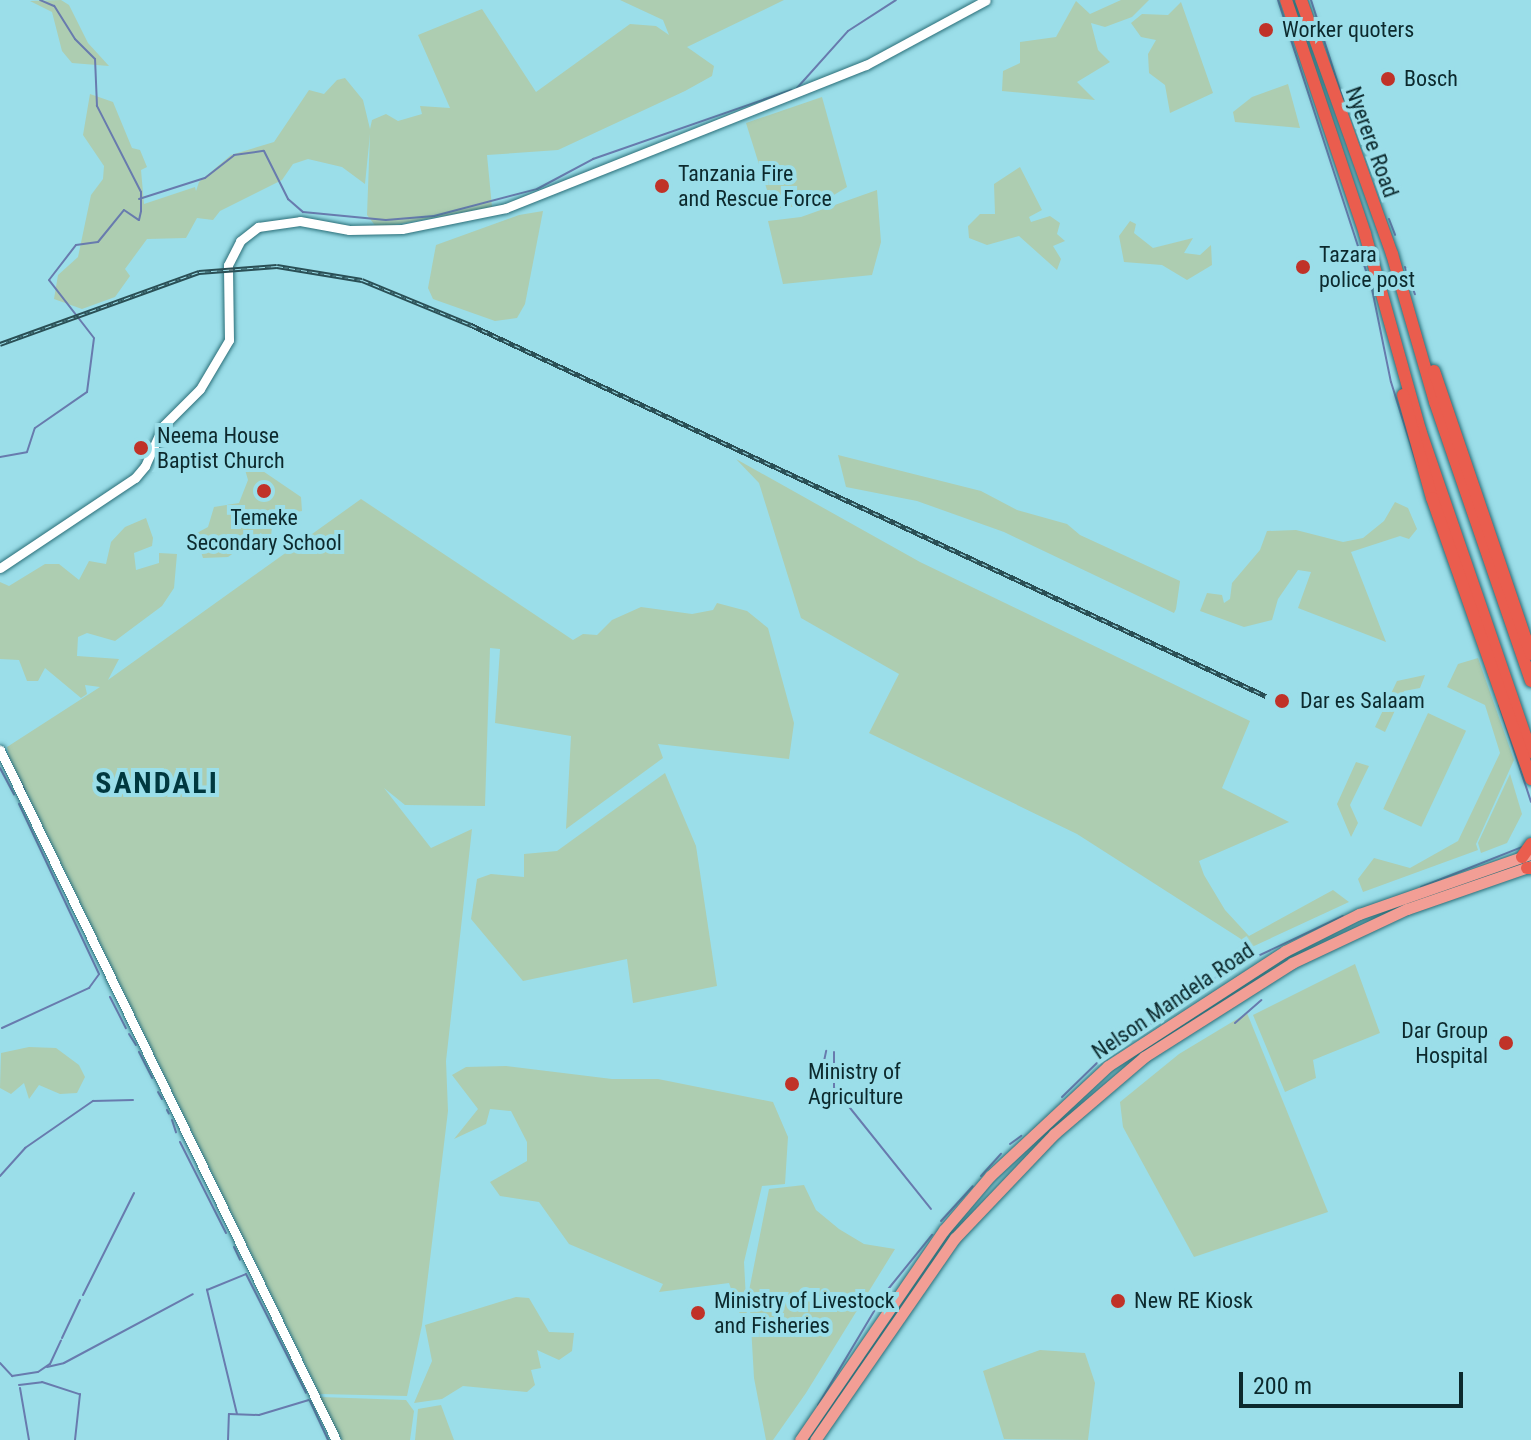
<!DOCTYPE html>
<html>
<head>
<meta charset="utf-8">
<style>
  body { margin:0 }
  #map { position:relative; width:1531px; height:1440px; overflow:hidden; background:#9bdee9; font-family:"Roboto Condensed",sans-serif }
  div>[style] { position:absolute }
  .green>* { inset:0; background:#adcdb1; transform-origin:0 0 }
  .stream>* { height:2px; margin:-1px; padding:0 1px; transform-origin:1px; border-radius:1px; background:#687bae }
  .roads { filter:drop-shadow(0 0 2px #2a6e78) drop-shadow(0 0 2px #2a6e78) }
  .minor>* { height:9px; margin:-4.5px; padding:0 4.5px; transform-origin:4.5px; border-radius:4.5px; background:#fff }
  .major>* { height:11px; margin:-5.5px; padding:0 5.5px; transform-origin:5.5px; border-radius:5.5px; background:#f29e95 }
  .highway>* { height:12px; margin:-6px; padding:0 6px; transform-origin:6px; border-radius:6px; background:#ea5d4e }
  .rail>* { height:5px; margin-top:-2.5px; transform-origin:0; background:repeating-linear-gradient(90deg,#9bdee9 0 6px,#2a4f55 0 12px); box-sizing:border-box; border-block:2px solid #2a4f55 }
  .dots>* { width:22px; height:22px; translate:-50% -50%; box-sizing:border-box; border:4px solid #9bdee9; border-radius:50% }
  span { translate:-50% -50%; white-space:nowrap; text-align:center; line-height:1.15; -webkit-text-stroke:8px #9bdee9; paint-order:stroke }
  .poi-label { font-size:22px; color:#0c292d }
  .left { translate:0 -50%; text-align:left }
  .right { translate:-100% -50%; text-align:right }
  .street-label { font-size:22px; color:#0c292d }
  .district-label { font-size:30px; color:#00383f; font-weight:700; letter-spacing:2px }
  .scale { position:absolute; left:1239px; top:1372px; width:224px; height:36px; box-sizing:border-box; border:4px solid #0c292d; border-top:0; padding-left:10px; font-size:24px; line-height:28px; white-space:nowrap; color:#0c292d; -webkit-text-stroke:6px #9bdee9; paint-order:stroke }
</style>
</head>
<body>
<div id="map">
  <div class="green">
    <i style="clip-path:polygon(61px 0,69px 5px,88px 43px,109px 66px,72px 63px,62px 51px,52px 12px,30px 1px)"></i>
    <i style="clip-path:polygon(620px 0,784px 0,687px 47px,714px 66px,712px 76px,685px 91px,558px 150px,487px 155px,492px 207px,377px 228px,367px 215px,370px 134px,365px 184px,342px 167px,308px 159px,293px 164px,282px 180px,220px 211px,213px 220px,197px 218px,186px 238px,147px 239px,125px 269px,130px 276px,115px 297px,82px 309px,54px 299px,58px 275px,78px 257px,91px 195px,103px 179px,104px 166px,83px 135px,90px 94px,113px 102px,132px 148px,140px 150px,147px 167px,141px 170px,144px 204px,195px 187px,196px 191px,199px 182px,231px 155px,274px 142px,309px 90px,324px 94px,337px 80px,345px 78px,363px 100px,370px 129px,372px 120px,386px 114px,398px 121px,422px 114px,420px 106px,450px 108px,418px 35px,482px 9px,536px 92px,630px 24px,656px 26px,669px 35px,663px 20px)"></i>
    <i style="clip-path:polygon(1121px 0,1149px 0,1132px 17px,1105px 27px,1091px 23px,1098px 50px,1110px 62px,1077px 82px,1095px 100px,1002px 91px,1003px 71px,1020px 63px,1020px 42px,1056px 37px,1076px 1px,1090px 14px)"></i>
    <i style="clip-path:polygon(1181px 2px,1213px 93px,1170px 113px,1165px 85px,1149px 73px,1148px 54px,1156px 40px,1141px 37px,1131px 23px,1142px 14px,1168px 15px)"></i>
    <i style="clip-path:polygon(1288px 84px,1300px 128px,1235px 122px,1233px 112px,1252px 97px)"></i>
    <i style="clip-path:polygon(822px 97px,847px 187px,819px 204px,773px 209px,746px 123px)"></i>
    <i style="clip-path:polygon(1020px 167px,1042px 210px,1029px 217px,1031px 222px,1050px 216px,1060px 223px,1057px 234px,1065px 241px,1053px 246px,1061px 259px,1057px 270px,1019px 236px,987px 245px,969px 238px,968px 226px,980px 214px,995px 214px,994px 184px)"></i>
    <i style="clip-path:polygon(877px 190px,881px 242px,872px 275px,783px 284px,768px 221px,801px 217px)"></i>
    <i style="clip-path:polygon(543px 211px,525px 304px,517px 318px,495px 321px,433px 299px,428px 288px,436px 245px,519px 215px)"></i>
    <i style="clip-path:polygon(1130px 221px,1136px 224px,1134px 233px,1153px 248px,1193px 238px,1184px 253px,1200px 255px,1211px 245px,1212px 265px,1187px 280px,1162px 265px,1124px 262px,1119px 236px)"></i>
    <i style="clip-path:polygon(838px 455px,981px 491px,1017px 510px,1067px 524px,1080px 535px,1180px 581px,1176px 609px,1174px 613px,1004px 532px,917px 501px,846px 487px)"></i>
    <i style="clip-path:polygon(736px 459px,920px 562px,1250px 721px,1222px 788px,1289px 822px,1199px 861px,1204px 875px,1225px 910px,1249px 936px,1333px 890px,1349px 902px,1241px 952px,1241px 939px,1077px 834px,869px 733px,899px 674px,801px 618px,759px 483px)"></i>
    <i style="clip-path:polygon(254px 465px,301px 497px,302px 511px,273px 516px,270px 547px,261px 533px,228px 557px,203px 558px,195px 534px,208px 527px,214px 507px,239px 503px,248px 480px,244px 466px)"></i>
    <i style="clip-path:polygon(361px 499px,573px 640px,583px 634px,597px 635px,612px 620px,641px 607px,692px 614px,713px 610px,717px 603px,747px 611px,768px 628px,794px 723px,789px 759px,658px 744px,663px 758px,566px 829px,571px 736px,495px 723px,500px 649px,490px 648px,485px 806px,405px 805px,384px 788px,431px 848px,472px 829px,446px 1061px,448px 1111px,422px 1325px,407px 1396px,320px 1394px,9px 756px,7px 747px,100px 687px,85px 685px,87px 694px,81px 698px,45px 668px,38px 681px,27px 681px,19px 660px,0 659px,0 582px,9px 586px,45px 564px,59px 564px,79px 580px,89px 561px,106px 564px,111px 542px,125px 527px,146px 518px,153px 538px,152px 546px,134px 553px,136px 570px,159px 563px,159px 553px,177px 554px,174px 588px,162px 606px,115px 641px,87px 633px,78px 637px,77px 656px,119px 659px,108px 680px)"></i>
    <i style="clip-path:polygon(1395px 502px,1408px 508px,1417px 529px,1409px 539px,1400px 536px,1351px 552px,1386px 642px,1298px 608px,1311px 572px,1298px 570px,1278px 599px,1272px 620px,1244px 627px,1200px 611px,1207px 593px,1222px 595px,1224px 603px,1230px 599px,1232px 583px,1260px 550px,1267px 531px,1296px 530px,1343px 542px,1363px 538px,1384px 521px)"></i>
    <i style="clip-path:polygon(1478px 658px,1514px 760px,1476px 844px,1478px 850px,1363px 892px,1358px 879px,1374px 858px,1410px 868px,1458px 841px,1500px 753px,1485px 705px,1447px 687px,1458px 664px)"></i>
    <i style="clip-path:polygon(1425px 675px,1420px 688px,1404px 691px,1385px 732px,1375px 727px,1397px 681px)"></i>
    <i style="left:1428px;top:713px;width:42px;height:106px;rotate:25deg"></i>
    <i style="clip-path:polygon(1356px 762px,1369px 766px,1350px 805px,1358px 823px,1351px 837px,1337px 804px)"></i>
    <i style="clip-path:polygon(665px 773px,696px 846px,717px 986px,633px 1003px,627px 959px,523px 981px,471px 919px,477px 879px,491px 874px,524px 877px,524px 854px,557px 851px)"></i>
    <i style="clip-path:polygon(1510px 774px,1522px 814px,1507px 843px,1481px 853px,1478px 843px)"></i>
    <i style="clip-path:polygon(1355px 964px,1380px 1033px,1313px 1060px,1316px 1078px,1285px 1092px,1253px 1015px)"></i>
    <i style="clip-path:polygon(1247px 1013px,1328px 1212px,1194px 1257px,1123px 1127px,1120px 1102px,1179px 1054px)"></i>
    <i style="clip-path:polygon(29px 1047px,56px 1048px,79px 1065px,85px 1077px,77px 1093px,60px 1094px,39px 1085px,29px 1099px,24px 1083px,11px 1094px,0 1088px,1px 1053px)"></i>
    <i style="clip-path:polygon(506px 1066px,612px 1079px,658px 1079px,773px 1102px,788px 1137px,785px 1184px,762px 1186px,744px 1262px,748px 1337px,729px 1283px,659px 1292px,663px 1284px,569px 1244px,539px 1202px,500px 1196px,490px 1182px,527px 1161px,527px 1142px,511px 1111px,490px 1109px,486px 1124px,454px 1139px,478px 1109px,452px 1075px,466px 1067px)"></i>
    <i style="clip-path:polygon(804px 1185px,816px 1210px,839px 1229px,864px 1244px,895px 1249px,806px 1393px,773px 1440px,766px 1440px,754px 1378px,749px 1291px,769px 1189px)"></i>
    <i style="clip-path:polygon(516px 1297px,529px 1298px,549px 1332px,574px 1333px,572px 1351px,559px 1360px,537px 1350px,541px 1368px,531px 1370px,535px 1385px,527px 1392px,463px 1386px,442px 1399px,414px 1403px,432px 1361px,425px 1325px)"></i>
    <i style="clip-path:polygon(1040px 1350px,1085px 1353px,1095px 1383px,1088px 1440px,1004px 1439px,983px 1371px)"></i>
    <i style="clip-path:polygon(320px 1397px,406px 1400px,414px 1411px,410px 1440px,342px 1440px)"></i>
    <i style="clip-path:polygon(441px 1405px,454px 1440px,415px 1440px,418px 1409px)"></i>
  </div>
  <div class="stream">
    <i style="left:1278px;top:0;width:304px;rotate:72deg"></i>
    <i style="left:1372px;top:289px;width:95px;rotate:78.5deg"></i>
    <i style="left:1391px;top:382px;width:90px;rotate:72.6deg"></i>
    <i style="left:1311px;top:0;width:104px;rotate:72.1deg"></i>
    <i style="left:797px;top:88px;width:76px;rotate:-48.2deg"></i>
    <i style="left:848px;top:31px;width:57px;rotate:-32.9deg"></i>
    <i style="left:139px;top:199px;width:69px;rotate:-17.7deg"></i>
    <i style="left:205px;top:178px;width:37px;rotate:-38deg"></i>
    <i style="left:234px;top:155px;width:30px;rotate:-8deg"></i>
    <i style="left:264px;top:151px;width:54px;rotate:63.4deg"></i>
    <i style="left:288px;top:199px;width:20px;rotate:41deg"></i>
    <i style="left:303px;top:212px;width:83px;rotate:5.5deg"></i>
    <i style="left:386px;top:220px;width:48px;rotate:-4.8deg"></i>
    <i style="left:434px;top:216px;width:106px;rotate:-14.7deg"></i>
    <i style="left:537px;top:189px;width:64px;rotate:-28.2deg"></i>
    <i style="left:593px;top:159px;width:210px;rotate:-19.2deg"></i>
    <i style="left:1389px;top:219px;width:17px;rotate:69deg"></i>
    <i style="left:1405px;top:267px;width:29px;rotate:70deg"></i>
    <i style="left:0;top:457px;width:27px;rotate:-10deg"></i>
    <i style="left:27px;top:452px;width:25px;rotate:-72deg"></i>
    <i style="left:35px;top:428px;width:63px;rotate:-34.7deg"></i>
    <i style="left:87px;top:392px;width:54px;rotate:-82.6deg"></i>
    <i style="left:94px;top:338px;width:73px;rotate:-127.8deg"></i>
    <i style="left:49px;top:280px;width:44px;rotate:-52.4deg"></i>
    <i style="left:76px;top:245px;width:22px;rotate:-8deg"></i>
    <i style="left:98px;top:242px;width:41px;rotate:-50.9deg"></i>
    <i style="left:124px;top:210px;width:18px;rotate:34deg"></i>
    <i style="left:139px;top:220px;width:9px;rotate:-77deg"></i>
    <i style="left:141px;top:211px;width:19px;rotate:-90deg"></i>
    <i style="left:141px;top:192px;width:97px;rotate:-117.1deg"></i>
    <i style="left:97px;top:106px;width:47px;rotate:-92.4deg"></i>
    <i style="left:95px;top:59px;width:28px;rotate:-135deg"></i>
    <i style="left:75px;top:39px;width:39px;rotate:-122deg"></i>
    <i style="left:54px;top:6px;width:15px;rotate:-157deg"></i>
    <i style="left:1499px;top:705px;width:102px;rotate:71.7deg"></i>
    <i style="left:0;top:768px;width:30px;rotate:62deg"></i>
    <i style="left:20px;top:781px;width:11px;rotate:63deg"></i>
    <i style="left:1421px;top:887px;width:109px;rotate:-21.6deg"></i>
    <i style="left:1228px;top:970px;width:127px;rotate:-25.2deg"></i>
    <i style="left:110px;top:997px;width:35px;rotate:63deg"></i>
    <i style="left:1235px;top:1023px;width:35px;rotate:-41deg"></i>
    <i style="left:2px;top:1028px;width:96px;rotate:-24.7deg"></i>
    <i style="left:89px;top:988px;width:17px;rotate:-54deg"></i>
    <i style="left:99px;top:974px;width:188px;rotate:-115.2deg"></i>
    <i style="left:129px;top:1034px;width:13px;rotate:58deg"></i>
    <i style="left:139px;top:1052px;width:29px;rotate:63deg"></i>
    <i style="left:834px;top:1052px;width:36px;rotate:90deg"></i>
    <i style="left:834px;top:1088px;width:155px;rotate:51.3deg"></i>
    <i style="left:1107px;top:1056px;width:138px;rotate:-35.9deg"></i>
    <i style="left:820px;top:1080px;width:30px;rotate:-78deg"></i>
    <i style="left:158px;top:1092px;width:8px;rotate:60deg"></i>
    <i style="left:1062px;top:1097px;width:49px;rotate:-44.2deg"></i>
    <i style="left:167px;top:1110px;width:4px;rotate:63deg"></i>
    <i style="left:172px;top:1120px;width:13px;rotate:72deg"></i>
    <i style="left:180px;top:1142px;width:102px;rotate:63.2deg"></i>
    <i style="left:1010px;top:1144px;width:14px;rotate:-36deg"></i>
    <i style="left:0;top:1176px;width:38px;rotate:-48deg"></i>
    <i style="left:25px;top:1148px;width:83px;rotate:-34.7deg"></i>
    <i style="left:93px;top:1101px;width:40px;rotate:-1.4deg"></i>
    <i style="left:981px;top:1176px;width:30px;rotate:-48deg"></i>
    <i style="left:941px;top:1221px;width:47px;rotate:-47.6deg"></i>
    <i style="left:234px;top:1247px;width:14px;rotate:65deg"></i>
    <i style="left:83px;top:1295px;width:114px;rotate:-63.4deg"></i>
    <i style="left:62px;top:1338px;width:42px;rotate:-64.7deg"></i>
    <i style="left:0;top:1363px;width:18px;rotate:47deg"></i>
    <i style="left:12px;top:1376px;width:26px;rotate:-9deg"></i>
    <i style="left:38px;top:1372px;width:14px;rotate:-34deg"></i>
    <i style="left:50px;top:1364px;width:26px;rotate:-65deg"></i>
    <i style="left:47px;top:1367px;width:17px;rotate:-13deg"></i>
    <i style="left:64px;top:1363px;width:146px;rotate:-28.1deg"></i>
    <i style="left:19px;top:1385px;width:23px;rotate:-7deg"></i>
    <i style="left:42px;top:1382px;width:40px;rotate:18deg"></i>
    <i style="left:80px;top:1394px;width:46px;rotate:96.2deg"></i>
    <i style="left:20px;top:1388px;width:53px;rotate:80.2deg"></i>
    <i style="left:310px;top:1401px;width:43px;rotate:65.2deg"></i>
    <i style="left:818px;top:1405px;width:131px;rotate:-59.1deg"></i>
    <i style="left:885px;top:1293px;width:75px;rotate:-51deg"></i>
    <i style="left:237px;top:1414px;width:128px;rotate:-103.6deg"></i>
    <i style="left:207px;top:1290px;width:42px;rotate:-22.3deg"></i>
    <i style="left:246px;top:1274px;width:133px;rotate:63.2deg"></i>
    <i style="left:228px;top:1440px;width:26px;rotate:-88deg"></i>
    <i style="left:229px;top:1414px;width:30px;rotate:2deg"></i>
    <i style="left:259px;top:1415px;width:52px;rotate:-16.7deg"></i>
  </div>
  <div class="roads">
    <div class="minor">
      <i style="left:0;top:568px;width:162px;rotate:-33.7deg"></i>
      <i style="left:135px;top:478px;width:16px;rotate:-50deg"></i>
      <i style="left:145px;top:466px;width:44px;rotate:-65.8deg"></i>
      <i style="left:163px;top:426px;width:52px;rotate:-45deg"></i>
      <i style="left:200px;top:389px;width:57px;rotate:-59.4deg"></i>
      <i style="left:229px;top:340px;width:75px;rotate:-90.8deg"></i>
      <i style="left:228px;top:265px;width:27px;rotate:-63deg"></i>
      <i style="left:240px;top:241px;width:23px;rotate:-38deg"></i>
      <i style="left:258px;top:227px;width:42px;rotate:-8.1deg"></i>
      <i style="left:300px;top:221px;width:50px;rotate:10.4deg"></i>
      <i style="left:349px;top:230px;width:53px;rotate:-1.1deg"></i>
      <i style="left:402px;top:229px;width:106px;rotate:-11.4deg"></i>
      <i style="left:506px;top:208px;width:387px;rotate:-21.7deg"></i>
      <i style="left:866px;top:65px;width:136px;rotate:-28.4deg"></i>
      <i style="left:0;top:750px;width:767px;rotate:64.04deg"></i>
    </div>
    <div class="major">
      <i style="left:800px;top:1440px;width:255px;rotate:-55.6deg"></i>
      <i style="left:944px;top:1230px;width:71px;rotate:-49.6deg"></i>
      <i style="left:990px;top:1176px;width:161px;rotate:-43deg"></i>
      <i style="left:1108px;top:1066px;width:211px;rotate:-33deg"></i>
      <i style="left:1285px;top:951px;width:83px;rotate:-26.6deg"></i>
      <i style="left:1359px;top:914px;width:181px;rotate:-19.3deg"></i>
      <i style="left:815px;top:1440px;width:246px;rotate:-55.3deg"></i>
      <i style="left:955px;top:1238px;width:144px;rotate:-46.4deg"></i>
      <i style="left:1054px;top:1134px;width:118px;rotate:-40.5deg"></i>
      <i style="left:1144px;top:1057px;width:175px;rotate:-32.4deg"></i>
      <i style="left:1292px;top:963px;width:127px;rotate:-25.2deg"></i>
      <i style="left:1407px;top:909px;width:131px;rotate:-19.1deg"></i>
    </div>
    <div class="highway">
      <i style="left:1286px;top:0;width:247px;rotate:71.3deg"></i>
      <i style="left:1365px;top:234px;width:204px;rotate:74.3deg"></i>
      <i style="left:1420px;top:430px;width:341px;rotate:71deg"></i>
      <i style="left:1301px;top:0;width:270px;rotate:70.3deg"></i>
      <i style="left:1392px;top:254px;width:154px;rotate:73.8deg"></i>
      <i style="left:1435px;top:402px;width:295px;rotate:71deg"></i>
      <i style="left:1434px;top:371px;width:299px;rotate:71.1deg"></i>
      <i style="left:1403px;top:395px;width:107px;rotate:74.3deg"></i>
      <i style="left:1432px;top:498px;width:298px;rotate:70.6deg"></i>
      <i style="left:1522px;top:857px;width:16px;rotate:-55deg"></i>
      <i style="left:1527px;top:868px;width:4px"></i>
    </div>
  </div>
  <div class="rail">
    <i style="left:0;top:344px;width:212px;rotate:-19.9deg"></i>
    <i style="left:199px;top:272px;width:78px;rotate:-4.4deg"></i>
    <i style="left:277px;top:266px;width:86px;rotate:9.4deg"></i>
    <i style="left:362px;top:280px;width:118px;rotate:22.4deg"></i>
    <i style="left:471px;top:325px;width:877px;rotate:25.02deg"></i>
  </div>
  <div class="dots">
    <i style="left:1266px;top:30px;background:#c03228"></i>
    <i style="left:1388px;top:79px;background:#c03228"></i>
    <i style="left:662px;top:186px;background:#c03228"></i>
    <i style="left:1303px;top:267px;background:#c03228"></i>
    <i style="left:141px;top:448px;background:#c03228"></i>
    <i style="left:264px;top:491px;background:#c03228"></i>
    <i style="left:1282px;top:701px;background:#c03228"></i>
    <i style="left:1506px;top:1043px;background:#c03228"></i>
    <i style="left:792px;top:1084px;background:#c03228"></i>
    <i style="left:1118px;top:1301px;background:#c03228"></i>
    <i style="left:698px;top:1313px;background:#c03228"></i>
  </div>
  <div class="poi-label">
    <span class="left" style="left:1282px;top:30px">Worker quoters</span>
    <span class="left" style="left:1404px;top:79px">Bosch</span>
    <span class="left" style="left:678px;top:186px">Tanzania Fire<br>and Rescue Force</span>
    <span class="left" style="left:1319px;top:267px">Tazara<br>police post</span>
    <span class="left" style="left:157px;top:448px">Neema House<br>Baptist Church</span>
    <span style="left:264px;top:530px">Temeke<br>Secondary School</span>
    <span class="left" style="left:1300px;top:701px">Dar es Salaam</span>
    <span class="right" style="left:1488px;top:1043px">Dar Group<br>Hospital</span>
    <span class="left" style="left:808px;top:1084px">Ministry of<br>Agriculture</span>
    <span class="left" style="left:714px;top:1313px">Ministry of Livestock<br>and Fisheries</span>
    <span class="left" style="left:1134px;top:1301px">New RE Kiosk</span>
  </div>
  <div class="street-label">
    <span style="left:1372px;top:142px;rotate:70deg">Nyerere Road</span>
    <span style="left:1173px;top:1001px;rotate:-34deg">Nelson Mandela Road</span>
  </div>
  <div class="district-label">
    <span style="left:157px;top:783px">SANDALI</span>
  </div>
  <div class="scale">200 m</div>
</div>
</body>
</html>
